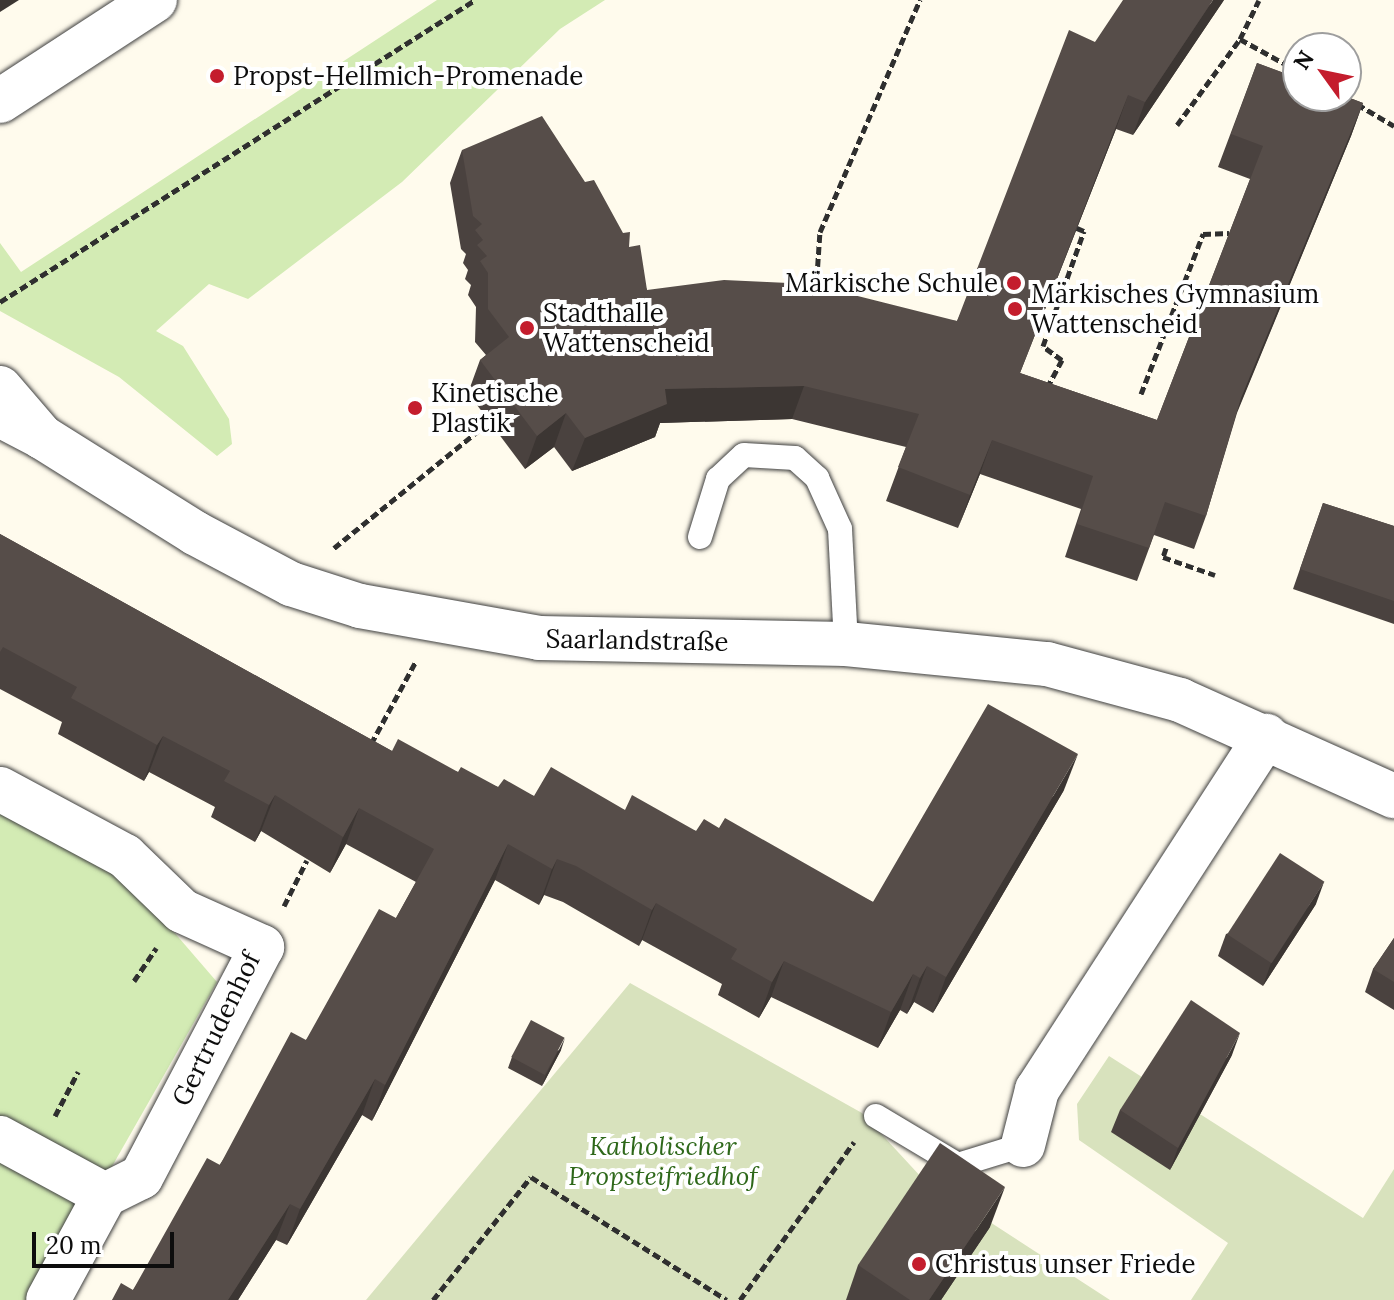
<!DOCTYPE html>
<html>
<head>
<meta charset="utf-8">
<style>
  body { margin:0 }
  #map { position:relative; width:1394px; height:1300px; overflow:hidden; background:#fffbed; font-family:Lora,serif }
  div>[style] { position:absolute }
  .green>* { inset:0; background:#d3ebb4 }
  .cemetery>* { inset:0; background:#d8e2bd }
  .path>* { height:5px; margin-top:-2.5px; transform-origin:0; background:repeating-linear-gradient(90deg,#2f2f2f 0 8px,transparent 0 12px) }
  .roads { filter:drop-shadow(0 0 2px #404040) drop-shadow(0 0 2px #404040) }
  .lane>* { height:24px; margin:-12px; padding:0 12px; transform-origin:12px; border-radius:12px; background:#fff }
  .street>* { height:44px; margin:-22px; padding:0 22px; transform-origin:22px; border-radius:22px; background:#fff }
  .wall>* { inset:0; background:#4a423f }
  .shaded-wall>* { inset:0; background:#3c3633 }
  .building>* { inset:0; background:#564d49; transform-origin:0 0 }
  .dots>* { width:22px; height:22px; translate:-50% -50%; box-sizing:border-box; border:4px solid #fff; border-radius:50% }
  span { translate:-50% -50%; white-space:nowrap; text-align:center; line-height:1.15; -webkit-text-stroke:8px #fff; paint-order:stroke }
  .poi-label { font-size:26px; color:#0d0d0d }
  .left { translate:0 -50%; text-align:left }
  .right { translate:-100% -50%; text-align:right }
  .street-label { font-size:26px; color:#0d0d0d }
  .park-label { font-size:26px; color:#2e681a; font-style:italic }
  .north { position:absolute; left:1282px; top:32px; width:80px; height:80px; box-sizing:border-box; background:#fff; border:2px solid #9e9e9e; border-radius:50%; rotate:303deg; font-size:22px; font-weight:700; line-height:32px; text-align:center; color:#0d0d0d }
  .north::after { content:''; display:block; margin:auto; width:28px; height:36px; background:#c41d2d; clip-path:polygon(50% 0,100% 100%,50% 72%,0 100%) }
  .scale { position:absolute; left:32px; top:1232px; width:142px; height:36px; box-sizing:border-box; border:4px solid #0d0d0d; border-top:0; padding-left:10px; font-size:24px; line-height:28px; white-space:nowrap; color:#0d0d0d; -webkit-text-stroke:6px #fff; paint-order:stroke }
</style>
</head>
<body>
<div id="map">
  <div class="green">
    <i style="clip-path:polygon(437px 0,605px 0,560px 29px,402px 182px,248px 299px,209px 284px,156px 331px,183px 346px,229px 419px,232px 444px,217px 456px,119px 377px,0 311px,0 243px,21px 272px)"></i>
    <i style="clip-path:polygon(0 801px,111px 859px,217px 982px,36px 1300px,0 1300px)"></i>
  </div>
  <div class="cemetery">
    <i style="clip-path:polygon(630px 983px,862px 1113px,922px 1178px,1110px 1300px,366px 1300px)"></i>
    <i style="clip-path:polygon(1109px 1056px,1363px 1218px,1394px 1169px,1394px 1300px,1191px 1300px,1228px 1243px,1079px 1140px,1077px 1104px)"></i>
  </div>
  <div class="path">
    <i style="left:1240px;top:39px;width:43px;rotate:-64deg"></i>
    <i style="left:1357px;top:104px;width:43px;rotate:30.7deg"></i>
    <i style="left:1177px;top:125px;width:107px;rotate:-53.8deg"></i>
    <i style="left:1240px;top:39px;width:66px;rotate:28.9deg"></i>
    <i style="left:816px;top:290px;width:58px;rotate:-86.1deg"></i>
    <i style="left:820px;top:232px;width:253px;rotate:-66.7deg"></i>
    <i style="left:0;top:302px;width:563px;rotate:-32.45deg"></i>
    <i style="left:1047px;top:388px;width:32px;rotate:-62deg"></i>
    <i style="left:1062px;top:360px;width:24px;rotate:-144deg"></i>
    <i style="left:1043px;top:346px;width:122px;rotate:-70.4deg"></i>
    <i style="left:1084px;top:231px;width:8px;rotate:-157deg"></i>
    <i style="left:1141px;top:394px;width:172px;rotate:-68.8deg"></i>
    <i style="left:1203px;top:234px;width:26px;rotate:-2deg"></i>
    <i style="left:334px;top:548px;width:198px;rotate:-39.1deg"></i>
    <i style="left:1166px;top:548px;width:9px;rotate:108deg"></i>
    <i style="left:1163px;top:557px;width:55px;rotate:19.1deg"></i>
    <i style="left:371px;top:744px;width:94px;rotate:-61.5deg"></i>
    <i style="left:284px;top:906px;width:51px;rotate:-63.4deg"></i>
    <i style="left:134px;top:981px;width:40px;rotate:-56deg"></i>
    <i style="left:55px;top:1116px;width:50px;rotate:-62.4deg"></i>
    <i style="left:433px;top:1300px;width:157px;rotate:-51.5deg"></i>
    <i style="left:531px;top:1177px;width:231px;rotate:32.1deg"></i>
    <i style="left:740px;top:1300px;width:195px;rotate:-54.2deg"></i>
  </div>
  <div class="roads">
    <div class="lane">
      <i style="left:700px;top:537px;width:61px;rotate:-72.8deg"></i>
      <i style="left:718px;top:479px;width:35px;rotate:-43deg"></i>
      <i style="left:744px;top:455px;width:51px;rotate:3.4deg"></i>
      <i style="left:795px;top:458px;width:30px;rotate:42deg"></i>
      <i style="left:817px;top:478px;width:56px;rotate:65.7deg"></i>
      <i style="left:840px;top:529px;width:115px;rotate:87deg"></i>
      <i style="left:876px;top:1116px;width:96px;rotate:30.9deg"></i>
      <i style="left:958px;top:1165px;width:68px;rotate:-17.1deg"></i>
    </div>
    <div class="street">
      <i style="left:0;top:101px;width:185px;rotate:-33.1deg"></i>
      <i style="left:0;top:388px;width:65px;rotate:49.4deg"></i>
      <i style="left:42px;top:437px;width:47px;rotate:-152.4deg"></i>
      <i style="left:42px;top:437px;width:181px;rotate:32.1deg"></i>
      <i style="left:195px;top:533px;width:109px;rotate:28deg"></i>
      <i style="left:291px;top:584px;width:72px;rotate:17.7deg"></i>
      <i style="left:360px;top:606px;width:182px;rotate:10.1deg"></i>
      <i style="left:539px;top:638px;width:307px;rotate:1.1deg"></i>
      <i style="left:846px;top:644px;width:202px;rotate:5.7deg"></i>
      <i style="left:1047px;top:664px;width:138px;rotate:15.1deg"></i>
      <i style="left:1180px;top:700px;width:235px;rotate:24.2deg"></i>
      <i style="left:0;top:789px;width:142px;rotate:28.2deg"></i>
      <i style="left:125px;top:856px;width:79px;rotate:44deg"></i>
      <i style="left:182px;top:911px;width:88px;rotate:24.2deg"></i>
      <i style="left:262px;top:947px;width:260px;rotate:117.7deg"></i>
      <i style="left:141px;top:1177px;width:40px;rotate:153.4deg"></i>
      <i style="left:105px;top:1195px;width:119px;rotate:118.5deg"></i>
      <i style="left:0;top:1138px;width:119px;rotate:28.5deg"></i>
      <i style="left:1023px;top:1145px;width:57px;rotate:-75.7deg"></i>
      <i style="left:1037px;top:1090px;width:422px;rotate:-57.1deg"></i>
    </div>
  </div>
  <div class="wall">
    <i style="clip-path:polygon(1224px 0,1133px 135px,1116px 129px,1020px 373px,1157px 420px,1250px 179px,1218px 167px,1257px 63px,1363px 103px,1351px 136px,1237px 413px,1206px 516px,1194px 549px,1154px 535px,1137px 581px,1065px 557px,1081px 509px,980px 474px,958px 528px,886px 501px,906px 447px,792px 419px,660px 423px,655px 437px,572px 471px,554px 447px,525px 469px,468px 393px,480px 360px,486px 355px,475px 342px,476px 307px,468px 295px,471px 285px,465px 279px,468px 270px,463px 263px,466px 254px,461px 249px,450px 183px,462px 150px,629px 247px,647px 290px,957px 321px,1095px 42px)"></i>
    <i style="clip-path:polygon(1323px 503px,1394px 526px,1394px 624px,1293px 589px)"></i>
    <i style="clip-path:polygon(0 534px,392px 751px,458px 772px,498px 787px,534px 796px,625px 810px,696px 831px,719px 828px,873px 902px,1064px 790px,933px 1013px,914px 1002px,907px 1014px,900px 1010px,878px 1048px,771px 997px,759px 1018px,718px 995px,722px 984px,642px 940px,639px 946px,563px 902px,544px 895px,539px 905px,495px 880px,372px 1121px,362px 1115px,287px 1245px,276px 1240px,238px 1300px,112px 1300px,133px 1290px,306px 1040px,396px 918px,416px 882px,346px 844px,330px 873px,261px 831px,255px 842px,211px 817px,215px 807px,149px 772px,144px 781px,58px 734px,62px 722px,0 689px)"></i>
    <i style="clip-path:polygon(1316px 904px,1263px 986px,1218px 956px,1226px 934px)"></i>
    <i style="clip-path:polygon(1394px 938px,1394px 1010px,1365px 992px,1373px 969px)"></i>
    <i style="clip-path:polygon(561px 1050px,542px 1086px,508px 1068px,512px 1057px)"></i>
    <i style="clip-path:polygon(1232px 1055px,1170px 1170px,1111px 1132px,1120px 1110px)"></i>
    <i style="clip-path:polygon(990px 1227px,941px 1300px,846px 1300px,858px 1265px)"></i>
  </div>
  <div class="shaded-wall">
    <i style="clip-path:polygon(0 0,19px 0,0 12px)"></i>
    <i style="clip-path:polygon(1213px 0,1224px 0,1133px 135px,1145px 102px)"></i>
    <i style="clip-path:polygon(1128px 95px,1116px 129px,1007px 406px,1020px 373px)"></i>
    <i style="clip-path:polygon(1363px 103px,1351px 136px,1229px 431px,1241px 398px)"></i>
    <i style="clip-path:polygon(804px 386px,792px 419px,660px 423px,655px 437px,572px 471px,585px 438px,665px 389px)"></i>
    <i style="clip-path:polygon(566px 413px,554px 447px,525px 469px,537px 436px)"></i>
    <i style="clip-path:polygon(992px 440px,980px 474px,958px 528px,970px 495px)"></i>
    <i style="clip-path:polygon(163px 736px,149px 772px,144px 781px,157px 745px)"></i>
    <i style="clip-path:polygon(1078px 754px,1064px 790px,933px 1013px,946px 977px)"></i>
    <i style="clip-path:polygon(275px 795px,261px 831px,255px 842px,269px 805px)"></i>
    <i style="clip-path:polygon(359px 808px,346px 844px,330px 873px,343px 837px)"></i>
    <i style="clip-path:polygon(508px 844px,495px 880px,372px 1121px,385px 1085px)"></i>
    <i style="clip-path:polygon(557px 859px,544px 895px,539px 905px,552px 869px)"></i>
    <i style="clip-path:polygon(1324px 882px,1316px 904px,1263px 986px,1271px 963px)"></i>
    <i style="clip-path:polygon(656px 903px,642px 940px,639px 946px,652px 910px)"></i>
    <i style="clip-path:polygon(784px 961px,771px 997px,759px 1018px,772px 982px)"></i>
    <i style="clip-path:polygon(927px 966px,914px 1002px,907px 1014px,920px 978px)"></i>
    <i style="clip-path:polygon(913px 974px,900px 1010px,878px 1048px,891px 1012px)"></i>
    <i style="clip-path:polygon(1240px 1033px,1232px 1055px,1170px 1170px,1178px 1148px)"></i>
    <i style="clip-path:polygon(565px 1038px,561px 1050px,542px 1086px,546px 1075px)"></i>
    <i style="clip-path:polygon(375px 1079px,362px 1115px,287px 1245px,300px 1209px)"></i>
    <i style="clip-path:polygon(1005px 1187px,990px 1227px,941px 1300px,929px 1300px)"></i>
    <i style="clip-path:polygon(290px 1204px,276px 1240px,238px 1300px,228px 1300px)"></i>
  </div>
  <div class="building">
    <i style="clip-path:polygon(1123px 0,1213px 0,1145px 102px,1128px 95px,1020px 373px,1157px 420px,1263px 146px,1231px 134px,1257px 63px,1298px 78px,1298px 96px,1345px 96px,1363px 103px,1241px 398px,1206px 516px,1165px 502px,1149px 548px,1077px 524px,1093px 476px,992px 440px,970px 495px,898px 467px,919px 414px,804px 386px,665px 389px,667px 404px,585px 438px,566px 413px,537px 436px,480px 360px,509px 337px,488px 309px,488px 273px,480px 261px,487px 256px,477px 245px,483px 240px,475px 230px,482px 224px,473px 216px,462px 150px,542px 116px,585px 182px,594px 180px,623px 233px,630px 232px,629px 247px,640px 245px,647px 290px,724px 280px,810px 284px,957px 321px,1069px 30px,1095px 42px)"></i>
    <i style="clip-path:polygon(1323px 503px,1394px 526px,1394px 601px,1300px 569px)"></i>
    <i style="clip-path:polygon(0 534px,392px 751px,398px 739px,458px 772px,461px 767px,498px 787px,504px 779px,534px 796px,551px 767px,625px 810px,632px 795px,696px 831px,704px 819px,719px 828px,725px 818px,873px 902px,988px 704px,1078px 754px,946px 977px,927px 966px,920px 978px,913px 974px,891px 1012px,784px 961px,772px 982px,731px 959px,737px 949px,656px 903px,652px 910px,576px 866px,557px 859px,552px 869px,508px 844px,385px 1085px,375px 1079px,300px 1209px,290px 1204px,228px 1300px,112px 1300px,121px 1283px,133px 1290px,207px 1158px,220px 1165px,291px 1032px,306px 1040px,379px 909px,396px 918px,434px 849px,359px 808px,343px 837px,275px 795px,269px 805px,224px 781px,230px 771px,163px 736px,157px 745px,71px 698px,77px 687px,3px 647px,0 652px)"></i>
    <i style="left:1280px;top:853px;width:53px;height:97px;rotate:33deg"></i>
    <i style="clip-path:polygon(1394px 938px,1394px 982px,1373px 969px)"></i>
    <i style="clip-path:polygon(1191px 1000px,1240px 1033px,1178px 1148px,1120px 1110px)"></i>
    <i style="left:531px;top:1020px;width:38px;height:42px;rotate:28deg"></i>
    <i style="clip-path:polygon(940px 1143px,1005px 1187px,929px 1300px,910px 1300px,858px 1265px)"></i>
  </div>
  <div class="dots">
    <i style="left:217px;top:76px;background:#c41d2d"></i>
    <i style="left:1014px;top:283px;background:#c41d2d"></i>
    <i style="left:1015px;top:309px;background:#c41d2d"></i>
    <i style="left:527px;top:328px;background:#c41d2d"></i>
    <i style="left:415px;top:408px;background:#c41d2d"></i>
    <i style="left:919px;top:1264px;background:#c41d2d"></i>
  </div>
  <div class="poi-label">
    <span class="left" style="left:233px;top:76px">Propst-Hellmich-Promenade</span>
    <span class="right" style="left:998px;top:283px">Märkische Schule</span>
    <span class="left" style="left:1031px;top:309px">Märkisches Gymnasium<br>Wattenscheid</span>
    <span class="left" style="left:543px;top:328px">Stadthalle<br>Wattenscheid</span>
    <span class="left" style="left:431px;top:408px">Kinetische<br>Plastik</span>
    <span class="left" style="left:935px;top:1264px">Christus unser Friede</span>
  </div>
  <div class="street-label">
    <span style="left:637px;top:640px;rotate:1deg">Saarlandstraße</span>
    <span style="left:216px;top:1029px;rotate:-64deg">Gertrudenhof</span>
  </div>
  <div class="park-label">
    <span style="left:663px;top:1161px">Katholischer<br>Propsteifriedhof</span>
  </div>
  <div class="north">N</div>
  <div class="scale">20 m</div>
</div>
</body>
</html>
